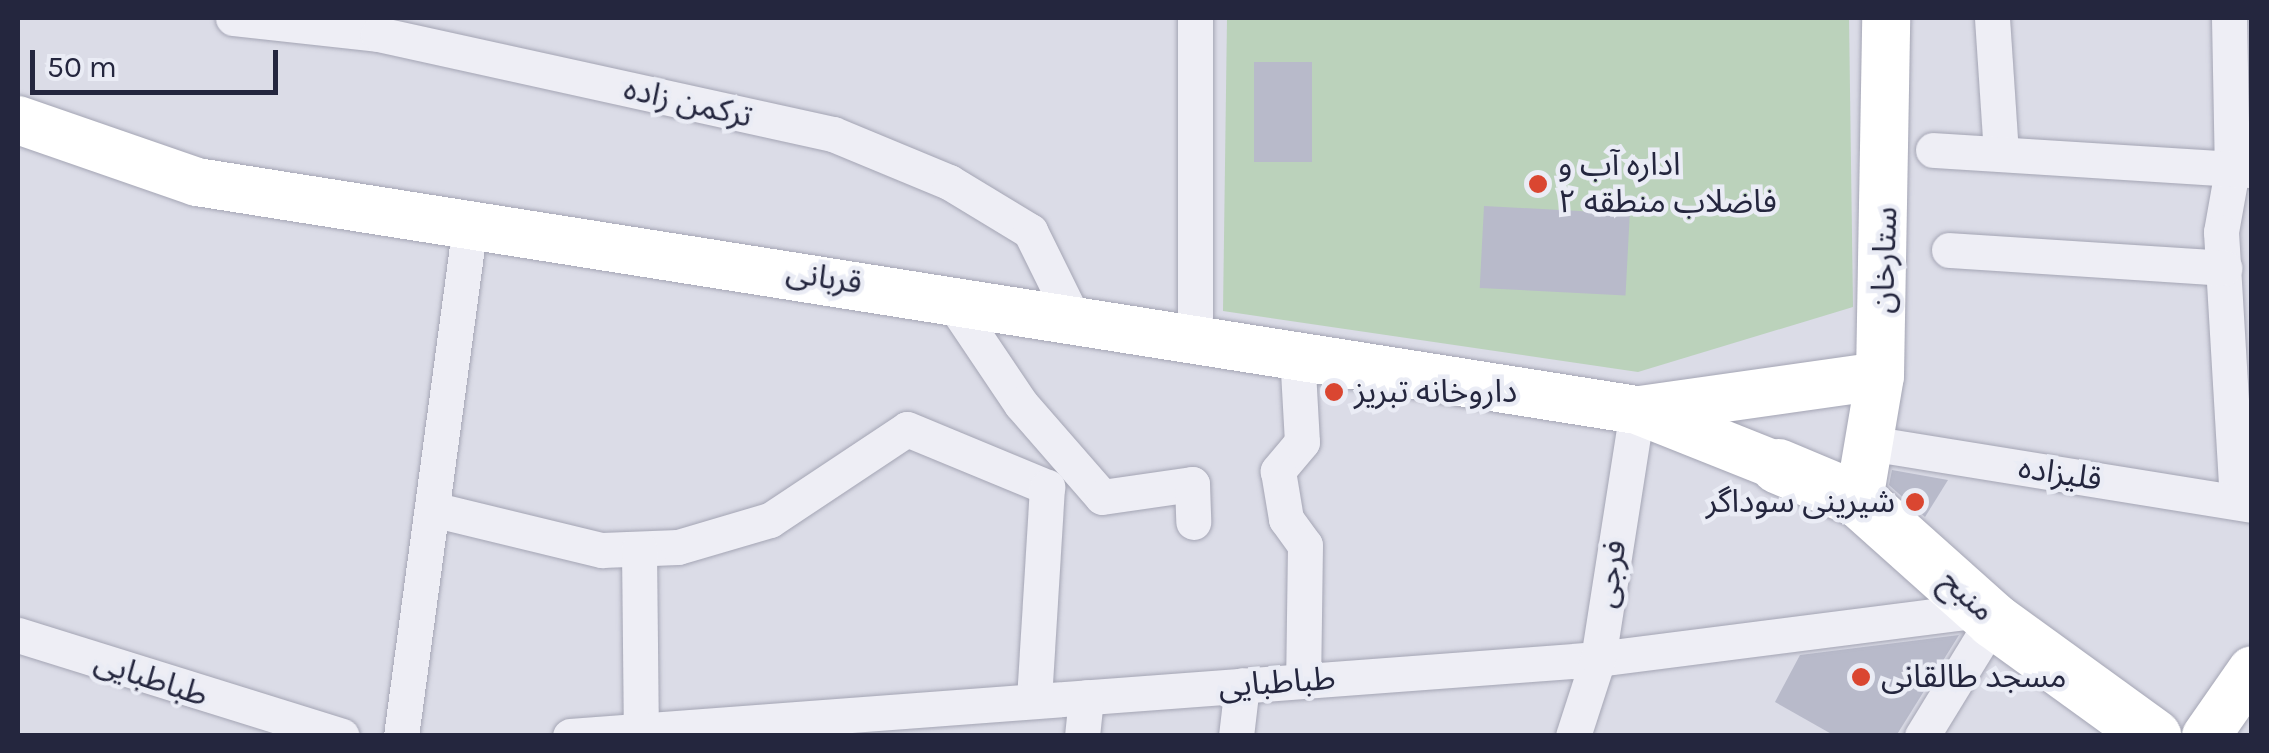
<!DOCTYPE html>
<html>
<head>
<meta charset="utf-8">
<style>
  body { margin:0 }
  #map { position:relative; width:2269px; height:753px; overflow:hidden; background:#dbdce7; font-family:Karla,"Noto Sans Arabic",sans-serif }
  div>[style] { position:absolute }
  .green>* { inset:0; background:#bbd2bb }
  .building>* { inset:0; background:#b8baca; transform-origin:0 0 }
  .roads { filter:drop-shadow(0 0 2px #a4a5b4) drop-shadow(0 0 2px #a4a5b4) }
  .street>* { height:35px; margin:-17.5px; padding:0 17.5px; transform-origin:17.5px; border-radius:17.5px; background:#eeeef5 }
  .secondary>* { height:48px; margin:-24px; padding:0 24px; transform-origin:24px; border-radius:24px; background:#fff }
  .primary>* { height:55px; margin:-27.5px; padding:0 27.5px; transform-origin:27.5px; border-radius:27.5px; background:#fff }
  .dots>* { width:28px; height:28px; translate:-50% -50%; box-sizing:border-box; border:5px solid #eaecf5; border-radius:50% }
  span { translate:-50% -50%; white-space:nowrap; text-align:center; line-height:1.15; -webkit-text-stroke:9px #eaecf5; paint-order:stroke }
  .street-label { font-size:32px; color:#24263e }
  .poi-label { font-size:32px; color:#24263e }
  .left { translate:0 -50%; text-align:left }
  .right { translate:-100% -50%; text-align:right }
  .frame { position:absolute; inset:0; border:20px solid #24263e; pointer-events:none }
  .scale { position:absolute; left:30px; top:50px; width:248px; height:45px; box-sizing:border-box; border:5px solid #24263e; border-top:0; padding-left:12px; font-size:30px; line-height:35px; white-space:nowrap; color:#24263e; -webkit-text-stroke:8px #eaecf5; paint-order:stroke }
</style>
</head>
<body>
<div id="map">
  <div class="green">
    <i style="clip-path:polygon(1227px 18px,1849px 18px,1853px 307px,1638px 372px,1223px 311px)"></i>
  </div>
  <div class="building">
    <i style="left:1312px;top:62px;width:100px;height:58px;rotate:90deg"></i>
    <i style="left:1484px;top:206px;width:146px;height:82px;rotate:3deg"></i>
    <i style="clip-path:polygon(1892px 470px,1948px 480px,1925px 517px,1889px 485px)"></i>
    <i style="clip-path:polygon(1959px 635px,1896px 736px,1835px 736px,1775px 702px,1800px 655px)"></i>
  </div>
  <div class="roads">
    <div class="street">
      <i style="left:233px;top:18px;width:146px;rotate:6.3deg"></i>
      <i style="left:378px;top:34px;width:466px;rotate:12.4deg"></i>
      <i style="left:833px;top:134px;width:126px;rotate:22.5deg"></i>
      <i style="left:949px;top:182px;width:95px;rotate:31.2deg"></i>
      <i style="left:1030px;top:231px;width:95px;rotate:63.7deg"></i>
      <i style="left:1195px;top:18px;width:319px;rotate:90deg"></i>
      <i style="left:1992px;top:18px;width:135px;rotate:86.2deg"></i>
      <i style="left:2229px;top:18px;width:152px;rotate:88.9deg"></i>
      <i style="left:2232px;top:170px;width:63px;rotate:100.1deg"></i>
      <i style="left:2221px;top:232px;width:270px;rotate:86.6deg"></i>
      <i style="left:1933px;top:150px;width:320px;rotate:3.6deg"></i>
      <i style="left:1949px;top:250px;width:276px;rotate:3.7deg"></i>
      <i style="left:949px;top:297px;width:129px;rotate:56.1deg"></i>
      <i style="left:1021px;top:404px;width:123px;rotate:48.9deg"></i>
      <i style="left:1102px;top:497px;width:91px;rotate:-8.2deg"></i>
      <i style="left:1192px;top:484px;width:38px;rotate:88deg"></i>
      <i style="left:1297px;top:353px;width:89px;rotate:86.8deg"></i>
      <i style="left:1302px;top:442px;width:38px;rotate:130deg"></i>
      <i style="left:1278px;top:471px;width:49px;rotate:80.5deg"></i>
      <i style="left:1286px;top:519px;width:32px;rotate:54deg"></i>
      <i style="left:1305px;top:545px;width:136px;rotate:90.8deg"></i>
      <i style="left:1869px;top:443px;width:388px;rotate:9.2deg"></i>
      <i style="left:432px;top:509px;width:175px;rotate:13.6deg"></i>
      <i style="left:602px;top:550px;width:76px;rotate:-2.3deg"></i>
      <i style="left:678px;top:547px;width:96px;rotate:-16.4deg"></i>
      <i style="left:770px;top:520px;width:164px;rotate:-33.6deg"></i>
      <i style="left:907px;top:429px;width:152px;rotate:22.5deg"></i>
      <i style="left:1047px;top:487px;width:214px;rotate:93.5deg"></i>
      <i style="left:639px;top:549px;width:181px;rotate:89.4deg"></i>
      <i style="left:18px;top:635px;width:339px;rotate:17.3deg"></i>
      <i style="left:401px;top:736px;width:517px;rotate:-82.32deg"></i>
      <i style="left:570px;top:736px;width:1031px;rotate:-4.28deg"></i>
      <i style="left:1598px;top:659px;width:387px;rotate:-7.3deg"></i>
      <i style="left:1082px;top:736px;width:39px;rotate:-84deg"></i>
      <i style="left:1236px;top:736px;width:51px;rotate:-83.3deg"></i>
      <i style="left:1573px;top:736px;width:81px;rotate:-72deg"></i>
      <i style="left:1598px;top:659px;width:252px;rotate:-81.1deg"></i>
      <i style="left:1922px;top:736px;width:136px;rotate:-58.5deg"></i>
    </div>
    <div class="secondary">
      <i style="left:18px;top:120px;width:189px;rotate:19.1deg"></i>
      <i style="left:197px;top:182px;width:1458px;rotate:9deg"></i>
      <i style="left:1637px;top:410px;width:152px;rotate:21.7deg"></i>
      <i style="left:1640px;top:410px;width:242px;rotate:-8.1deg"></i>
      <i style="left:1859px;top:500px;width:126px;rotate:-80.4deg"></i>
      <i style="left:1880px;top:376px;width:358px;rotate:-89deg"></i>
      <i style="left:2206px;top:736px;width:80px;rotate:-55.1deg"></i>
    </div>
    <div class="primary">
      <i style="left:1778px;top:466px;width:88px;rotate:22.8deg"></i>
      <i style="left:1859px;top:500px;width:180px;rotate:41.8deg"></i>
      <i style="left:1993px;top:620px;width:198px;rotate:35.9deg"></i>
    </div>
  </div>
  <div class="dots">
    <i style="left:1538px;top:184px;background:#da4631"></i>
    <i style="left:1334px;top:392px;background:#da4631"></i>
    <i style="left:1915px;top:502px;background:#da4631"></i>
    <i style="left:1861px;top:677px;background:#da4631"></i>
  </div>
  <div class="street-label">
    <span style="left:688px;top:103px;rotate:13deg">ترکمن زاده</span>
    <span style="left:1885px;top:260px;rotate:-88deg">ستارخان</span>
    <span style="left:824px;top:278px;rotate:9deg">قربانی</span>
    <span style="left:2060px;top:474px;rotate:9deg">قلیزاده</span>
    <span style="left:1611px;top:574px;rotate:-81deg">فرجی</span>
    <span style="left:1967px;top:596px;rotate:41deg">منبح</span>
    <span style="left:151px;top:679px;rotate:18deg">طباطبایی</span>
    <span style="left:1277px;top:683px;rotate:-4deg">طباطبایی</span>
  </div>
  <div class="poi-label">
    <span class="left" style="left:1558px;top:184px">اداره آب و<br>فاضلاب منطقه ۲</span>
    <span class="left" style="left:1354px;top:392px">داروخانه تبریز</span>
    <span class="right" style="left:1895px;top:502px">شیرینی سوداگر</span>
    <span class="left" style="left:1881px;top:677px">مسجد طالقانی</span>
  </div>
  <div class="frame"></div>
  <div class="scale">50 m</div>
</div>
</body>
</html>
